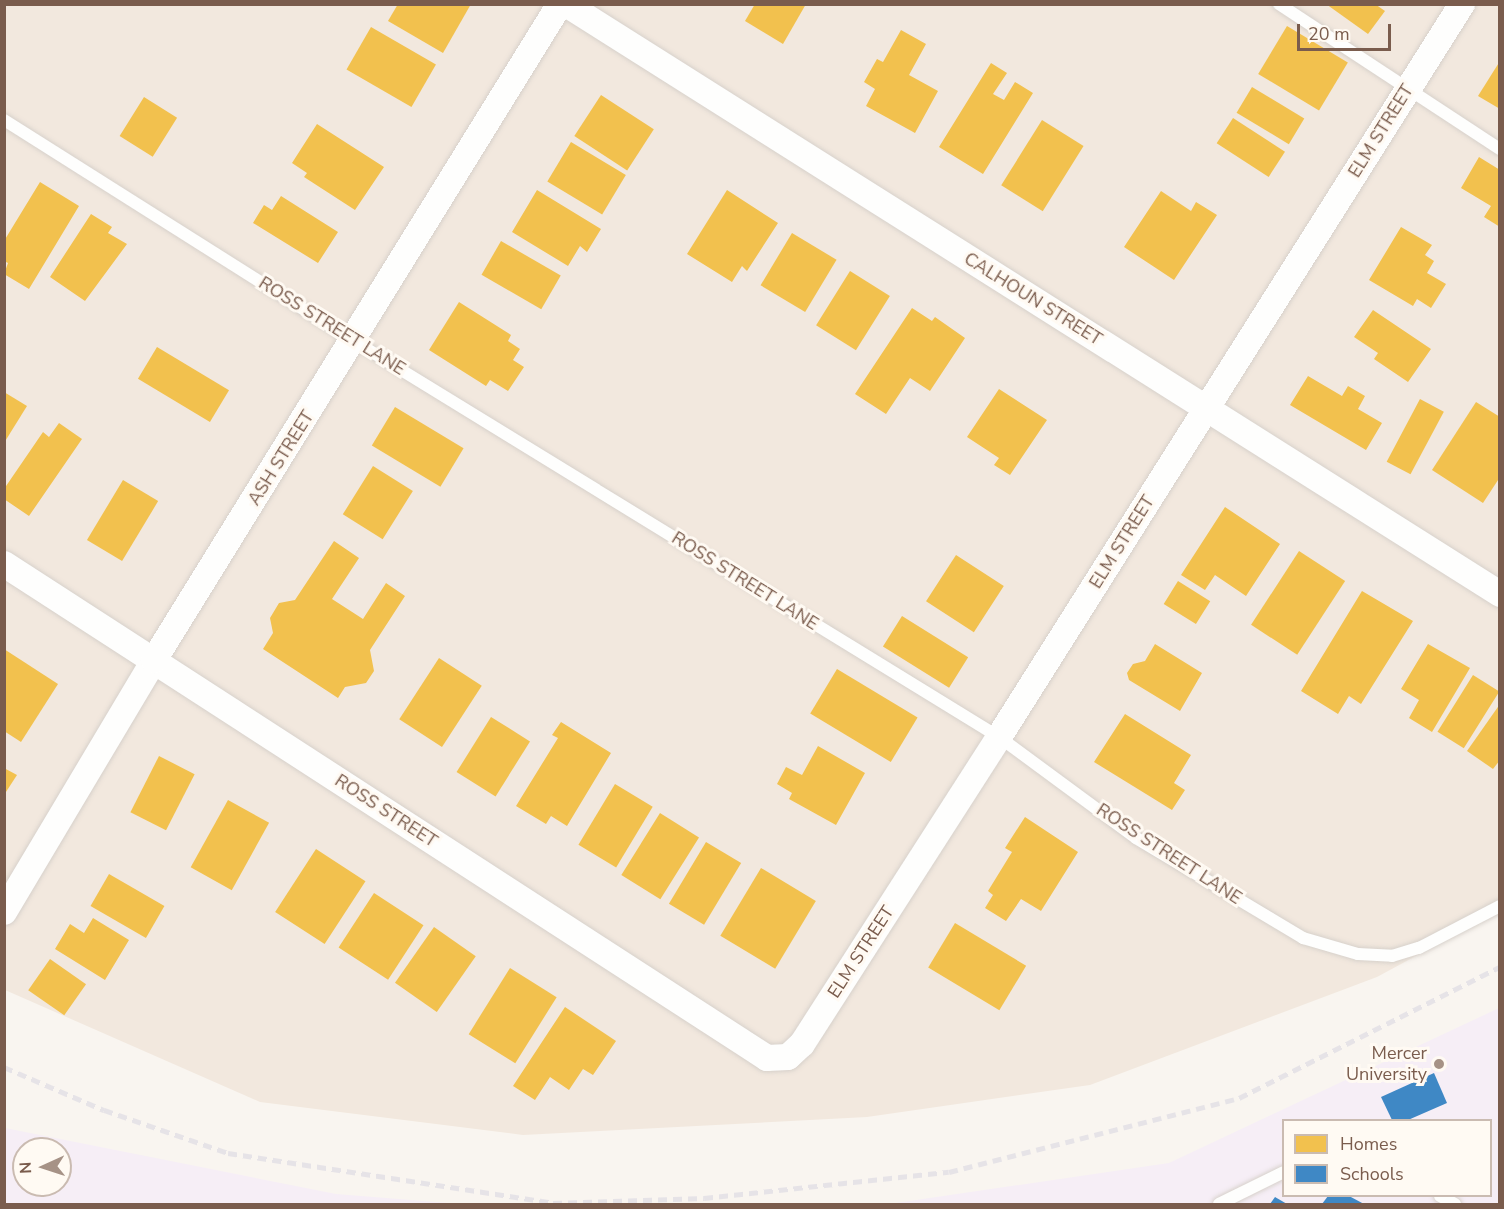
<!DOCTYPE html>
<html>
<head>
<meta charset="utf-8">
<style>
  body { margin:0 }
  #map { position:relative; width:1504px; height:1209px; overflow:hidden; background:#f9f5f0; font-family:"Nunito Sans",sans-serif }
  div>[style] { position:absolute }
  .residential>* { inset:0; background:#f2e8de }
  .education>* { inset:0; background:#f6eef6 }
  .homes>* { inset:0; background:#f2c14e; transform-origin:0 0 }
  .schools>* { inset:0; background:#3f88c5 }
  .roads { filter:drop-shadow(0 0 2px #d7d1cb) drop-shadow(0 0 2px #d7d1cb) }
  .lane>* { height:12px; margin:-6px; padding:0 6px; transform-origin:6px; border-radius:6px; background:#fefefd }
  .street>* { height:26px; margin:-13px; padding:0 13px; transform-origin:13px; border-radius:13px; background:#fefefd }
  .rail>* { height:4.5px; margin-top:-2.25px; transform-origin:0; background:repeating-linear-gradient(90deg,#e6e3e7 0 9px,transparent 0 15px) }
  .dots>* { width:16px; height:16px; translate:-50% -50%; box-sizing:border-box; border:3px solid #fffaf3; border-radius:50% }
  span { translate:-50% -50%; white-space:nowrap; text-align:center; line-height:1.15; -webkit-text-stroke:6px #fffaf3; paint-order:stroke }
  .street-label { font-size:18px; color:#7a5c4d }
  .poi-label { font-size:18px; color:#7a5c4d }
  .right { translate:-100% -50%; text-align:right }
  .frame { position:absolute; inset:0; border:6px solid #7a5c4d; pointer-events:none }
  .legend { position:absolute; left:1282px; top:1119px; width:210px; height:78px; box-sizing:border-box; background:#fffaf3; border:2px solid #cabbb1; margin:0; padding:8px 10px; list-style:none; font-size:18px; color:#7a5c4d }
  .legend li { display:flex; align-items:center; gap:12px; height:30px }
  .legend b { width:30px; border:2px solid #cabbb1 }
  .north { position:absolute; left:12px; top:1137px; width:60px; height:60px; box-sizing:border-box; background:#fffaf3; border:2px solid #cabbb1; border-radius:50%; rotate:267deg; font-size:16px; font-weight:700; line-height:24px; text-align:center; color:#7a5c4d }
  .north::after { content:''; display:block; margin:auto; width:21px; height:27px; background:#a69286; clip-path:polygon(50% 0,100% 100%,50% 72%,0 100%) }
  .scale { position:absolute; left:1297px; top:24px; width:94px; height:27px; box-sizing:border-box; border:3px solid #7a5c4d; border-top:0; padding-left:8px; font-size:18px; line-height:21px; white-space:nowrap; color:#7a5c4d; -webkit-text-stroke:4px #fffaf3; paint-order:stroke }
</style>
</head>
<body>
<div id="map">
  <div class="residential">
    <i style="clip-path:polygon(5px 5px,1499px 5px,1499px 911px,1377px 977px,1090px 1085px,867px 1117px,523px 1135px,260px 1102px,5px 990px)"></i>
  </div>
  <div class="education">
    <i style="clip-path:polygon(evenodd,1499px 1008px,1499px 1204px,889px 1204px,1169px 1163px,1499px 1008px,1284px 1120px,1490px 1120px,1490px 1196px,1284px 1196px,1284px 1120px)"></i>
    <i style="clip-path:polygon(evenodd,5px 1128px,336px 1194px,461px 1204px,5px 1204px,5px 1128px,24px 1149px,60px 1149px,60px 1185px,24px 1185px,24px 1149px)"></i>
  </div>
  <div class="homes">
    <i style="clip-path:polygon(398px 4px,471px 4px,443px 53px,388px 21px)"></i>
    <i style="clip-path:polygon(755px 4px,806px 4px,783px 44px,745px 21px)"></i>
    <i style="clip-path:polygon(1326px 4px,1375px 4px,1385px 11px,1368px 34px)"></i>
    <i style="left:1287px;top:26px;width:71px;height:56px;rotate:31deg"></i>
    <i style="left:371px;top:27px;width:75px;height:49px;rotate:30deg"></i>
    <i style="clip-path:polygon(901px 30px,926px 44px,909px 75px,938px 91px,915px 133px,866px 106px,875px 89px,864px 82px,877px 59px,883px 62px)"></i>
    <i style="clip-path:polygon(1500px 61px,1500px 109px,1478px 96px)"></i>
    <i style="clip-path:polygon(991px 63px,1007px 73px,993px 94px,1004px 100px,1015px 82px,1033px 93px,983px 174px,939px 147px)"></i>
    <i style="left:1252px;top:87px;width:61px;height:30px;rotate:31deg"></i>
    <i style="left:601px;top:95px;width:63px;height:49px;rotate:33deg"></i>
    <i style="left:144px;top:97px;width:39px;height:46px;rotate:32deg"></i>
    <i style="left:1233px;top:118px;width:62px;height:30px;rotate:33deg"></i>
    <i style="left:1042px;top:120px;width:49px;height:77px;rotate:32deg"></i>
    <i style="clip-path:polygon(317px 124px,384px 167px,355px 210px,304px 177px,307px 173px,292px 163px)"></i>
    <i style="left:571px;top:142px;width:64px;height:46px;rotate:31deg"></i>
    <i style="clip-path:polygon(1479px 157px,1500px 170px,1500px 227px,1484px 217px,1491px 206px,1461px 188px)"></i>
    <i style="clip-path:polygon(40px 182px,79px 206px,29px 289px,4px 274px,8px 263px,4px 261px,4px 241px)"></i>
    <i style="clip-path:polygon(537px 190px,601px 229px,587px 252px,580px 246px,568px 266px,512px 232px)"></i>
    <i style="clip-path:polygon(727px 190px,778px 223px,747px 271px,742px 266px,732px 282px,687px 254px)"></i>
    <i style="clip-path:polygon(1161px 191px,1191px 211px,1196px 202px,1217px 215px,1174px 280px,1124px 247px)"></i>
    <i style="clip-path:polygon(281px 196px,338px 232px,318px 263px,253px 223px,264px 205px,272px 210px)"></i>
    <i style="clip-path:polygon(91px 214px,112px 227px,108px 233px,127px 244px,85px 301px,50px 277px)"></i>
    <i style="clip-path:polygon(1401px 227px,1432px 245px,1425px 255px,1434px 261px,1427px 273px,1446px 284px,1431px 308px,1417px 299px,1413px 306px,1369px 280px)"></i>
    <i style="left:792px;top:233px;width:52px;height:61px;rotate:31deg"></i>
    <i style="left:501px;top:241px;width:69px;height:39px;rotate:30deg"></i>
    <i style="left:850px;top:271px;width:47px;height:64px;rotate:32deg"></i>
    <i style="clip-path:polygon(459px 302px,511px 335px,508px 341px,520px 349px,513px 360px,524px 367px,508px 391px,490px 380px,486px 386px,429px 350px)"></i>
    <i style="clip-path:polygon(912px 308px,932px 321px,935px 317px,965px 338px,930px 391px,910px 378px,886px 414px,855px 394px)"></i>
    <i style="clip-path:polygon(1373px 310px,1431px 349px,1408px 382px,1374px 359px,1378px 353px,1354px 337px)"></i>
    <i style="left:157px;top:347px;width:84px;height:37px;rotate:31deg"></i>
    <i style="clip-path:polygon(1308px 376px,1342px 396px,1348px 386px,1365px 396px,1358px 409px,1382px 423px,1366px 450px,1290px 405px)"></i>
    <i style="clip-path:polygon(999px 389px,1047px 420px,1010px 475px,994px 465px,999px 458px,967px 437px)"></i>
    <i style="clip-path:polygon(4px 392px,27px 406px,4px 443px)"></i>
    <i style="left:1420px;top:399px;width:27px;height:71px;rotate:28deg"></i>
    <i style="clip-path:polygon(1476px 402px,1500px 417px,1500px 477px,1483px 503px,1432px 470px)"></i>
    <i style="left:395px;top:407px;width:80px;height:45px;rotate:31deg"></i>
    <i style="clip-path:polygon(59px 423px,82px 439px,29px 516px,4px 499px,4px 489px,43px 432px,49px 437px)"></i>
    <i style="left:373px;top:466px;width:47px;height:57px;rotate:32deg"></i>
    <i style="left:123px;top:480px;width:41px;height:70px;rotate:31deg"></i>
    <i style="clip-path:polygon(1225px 507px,1280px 544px,1246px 596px,1215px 575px,1205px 590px,1181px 575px)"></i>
    <i style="clip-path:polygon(334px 541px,359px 558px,332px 599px,363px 619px,386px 583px,405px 596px,370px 650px,374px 671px,366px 683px,345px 687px,338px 698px,263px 649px,273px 633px,270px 618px,279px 603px,295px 600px)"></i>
    <i style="left:1299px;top:551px;width:55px;height:88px;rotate:33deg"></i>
    <i style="left:956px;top:555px;width:57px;height:55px;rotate:33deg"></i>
    <i style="left:1178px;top:581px;width:38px;height:27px;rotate:32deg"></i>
    <i style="clip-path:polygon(1362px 591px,1413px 621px,1361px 704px,1349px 696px,1338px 714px,1301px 691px)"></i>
    <i style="left:902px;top:616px;width:78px;height:36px;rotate:32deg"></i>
    <i style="clip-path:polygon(1155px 644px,1202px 673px,1180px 711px,1129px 680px,1127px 673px,1133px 664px,1145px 661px)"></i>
    <i style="clip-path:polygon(1428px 644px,1470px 668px,1432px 732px,1409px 718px,1419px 700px,1401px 689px)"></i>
    <i style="clip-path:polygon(4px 649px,58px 684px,21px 742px,4px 731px)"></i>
    <i style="left:439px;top:658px;width:51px;height:73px;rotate:33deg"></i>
    <i style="left:837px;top:669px;width:94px;height:52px;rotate:31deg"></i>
    <i style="left:1473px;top:675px;width:31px;height:67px;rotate:32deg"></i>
    <i style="clip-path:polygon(1500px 704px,1500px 760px,1493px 769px,1467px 751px)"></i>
    <i style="clip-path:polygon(1125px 714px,1191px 755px,1174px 783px,1185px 790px,1172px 810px,1094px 762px)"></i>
    <i style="left:491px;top:717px;width:46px;height:65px;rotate:32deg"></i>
    <i style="clip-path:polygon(561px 722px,611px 753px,567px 826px,551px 816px,546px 824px,516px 806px,558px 738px,552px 735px)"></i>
    <i style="clip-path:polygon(818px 746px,865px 773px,836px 825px,789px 799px,792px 793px,777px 784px,786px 767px,802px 775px)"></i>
    <i style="left:159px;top:756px;width:40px;height:63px;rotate:27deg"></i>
    <i style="clip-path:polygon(4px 768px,17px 775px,4px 795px)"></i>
    <i style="left:615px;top:784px;width:44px;height:71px;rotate:31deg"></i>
    <i style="left:228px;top:800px;width:47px;height:77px;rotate:29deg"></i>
    <i style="left:660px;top:813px;width:46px;height:73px;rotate:32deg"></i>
    <i style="clip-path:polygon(1025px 817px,1078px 852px,1041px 911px,1021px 899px,1006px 921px,985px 908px,993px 895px,988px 891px,1012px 852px,1005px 848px)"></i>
    <i style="left:706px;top:842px;width:41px;height:72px;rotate:31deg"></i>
    <i style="left:316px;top:849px;width:59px;height:75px;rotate:33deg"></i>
    <i style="left:761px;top:868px;width:64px;height:79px;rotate:31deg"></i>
    <i style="left:109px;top:874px;width:64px;height:37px;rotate:30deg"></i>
    <i style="left:374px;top:893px;width:59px;height:65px;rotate:33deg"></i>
    <i style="clip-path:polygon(93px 918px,129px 940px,105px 980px,55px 949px,70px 924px,84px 933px)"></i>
    <i style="left:955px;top:923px;width:83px;height:52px;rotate:31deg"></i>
    <i style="left:434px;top:927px;width:51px;height:68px;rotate:35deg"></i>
    <i style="left:50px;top:959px;width:44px;height:38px;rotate:35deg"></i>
    <i style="left:510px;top:968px;width:55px;height:78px;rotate:32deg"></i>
    <i style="clip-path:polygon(565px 1007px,616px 1041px,593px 1075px,583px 1069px,569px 1090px,550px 1077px,535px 1100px,513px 1086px)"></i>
  </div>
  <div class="schools">
    <i style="clip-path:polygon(1434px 1073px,1447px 1103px,1408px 1120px,1392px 1120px,1381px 1097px)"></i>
    <i style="clip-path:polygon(1328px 1196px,1349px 1196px,1364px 1204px,1322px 1204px)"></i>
    <i style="clip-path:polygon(1275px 1197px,1287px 1204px,1270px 1204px)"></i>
  </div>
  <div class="roads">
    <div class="lane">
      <i style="left:1279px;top:4px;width:264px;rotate:33.3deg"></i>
      <i style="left:4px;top:120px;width:414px;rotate:32.3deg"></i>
      <i style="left:354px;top:341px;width:757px;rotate:31.55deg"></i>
      <i style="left:999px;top:737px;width:170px;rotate:36.4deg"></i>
      <i style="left:1136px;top:838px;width:195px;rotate:30.9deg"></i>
      <i style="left:1303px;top:938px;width:57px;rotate:16.2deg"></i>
      <i style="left:1358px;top:954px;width:34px;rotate:3deg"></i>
      <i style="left:1392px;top:956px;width:28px;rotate:-17deg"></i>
      <i style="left:1419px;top:948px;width:91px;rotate:-27.4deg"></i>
      <i style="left:1440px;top:1196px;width:17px;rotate:28deg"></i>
      <i style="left:1219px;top:1204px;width:72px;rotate:-26.2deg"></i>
    </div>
    <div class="street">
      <i style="left:566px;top:4px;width:1105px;rotate:32.28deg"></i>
      <i style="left:4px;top:564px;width:909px;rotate:32.92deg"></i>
      <i style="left:767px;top:1058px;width:21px;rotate:-3deg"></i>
      <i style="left:788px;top:1057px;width:19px;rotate:-43deg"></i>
      <i style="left:802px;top:1044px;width:365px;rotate:-57.3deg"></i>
      <i style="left:999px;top:737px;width:867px;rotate:-57.72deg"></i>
      <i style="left:4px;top:912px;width:293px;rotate:-59.2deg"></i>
      <i style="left:154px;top:660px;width:771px;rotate:-58.25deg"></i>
    </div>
  </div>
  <div class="rail">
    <i style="left:4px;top:1067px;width:109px;rotate:23.3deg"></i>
    <i style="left:104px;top:1110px;width:131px;rotate:19.1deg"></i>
    <i style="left:228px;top:1153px;width:329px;rotate:8.7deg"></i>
    <i style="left:553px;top:1203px;width:151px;rotate:-1.9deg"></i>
    <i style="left:704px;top:1198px;width:246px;rotate:-6.1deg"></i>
    <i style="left:949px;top:1172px;width:299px;rotate:-14.3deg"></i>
    <i style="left:1239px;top:1098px;width:292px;rotate:-26.7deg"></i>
  </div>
  <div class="dots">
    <i style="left:1439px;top:1064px;background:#a69286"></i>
  </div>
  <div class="street-label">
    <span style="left:1381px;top:131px;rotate:-58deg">ELM STREET</span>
    <span style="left:1033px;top:299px;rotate:32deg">CALHOUN STREET</span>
    <span style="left:332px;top:326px;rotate:32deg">ROSS STREET LANE</span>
    <span style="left:281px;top:458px;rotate:-58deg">ASH STREET</span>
    <span style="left:1122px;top:542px;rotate:-58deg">ELM STREET</span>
    <span style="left:745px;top:581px;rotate:32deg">ROSS STREET LANE</span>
    <span style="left:386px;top:811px;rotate:33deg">ROSS STREET</span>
    <span style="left:1169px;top:854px;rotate:33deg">ROSS STREET LANE</span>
    <span style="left:861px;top:952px;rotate:-57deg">ELM STREET</span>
  </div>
  <div class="poi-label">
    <span class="right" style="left:1427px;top:1064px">Mercer<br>University</span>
  </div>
  <div class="frame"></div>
  <ul class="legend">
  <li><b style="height:16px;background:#f2c14e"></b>Homes</li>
  <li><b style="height:16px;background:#3f88c5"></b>Schools</li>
  </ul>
  <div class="north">N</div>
  <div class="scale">20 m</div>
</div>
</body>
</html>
